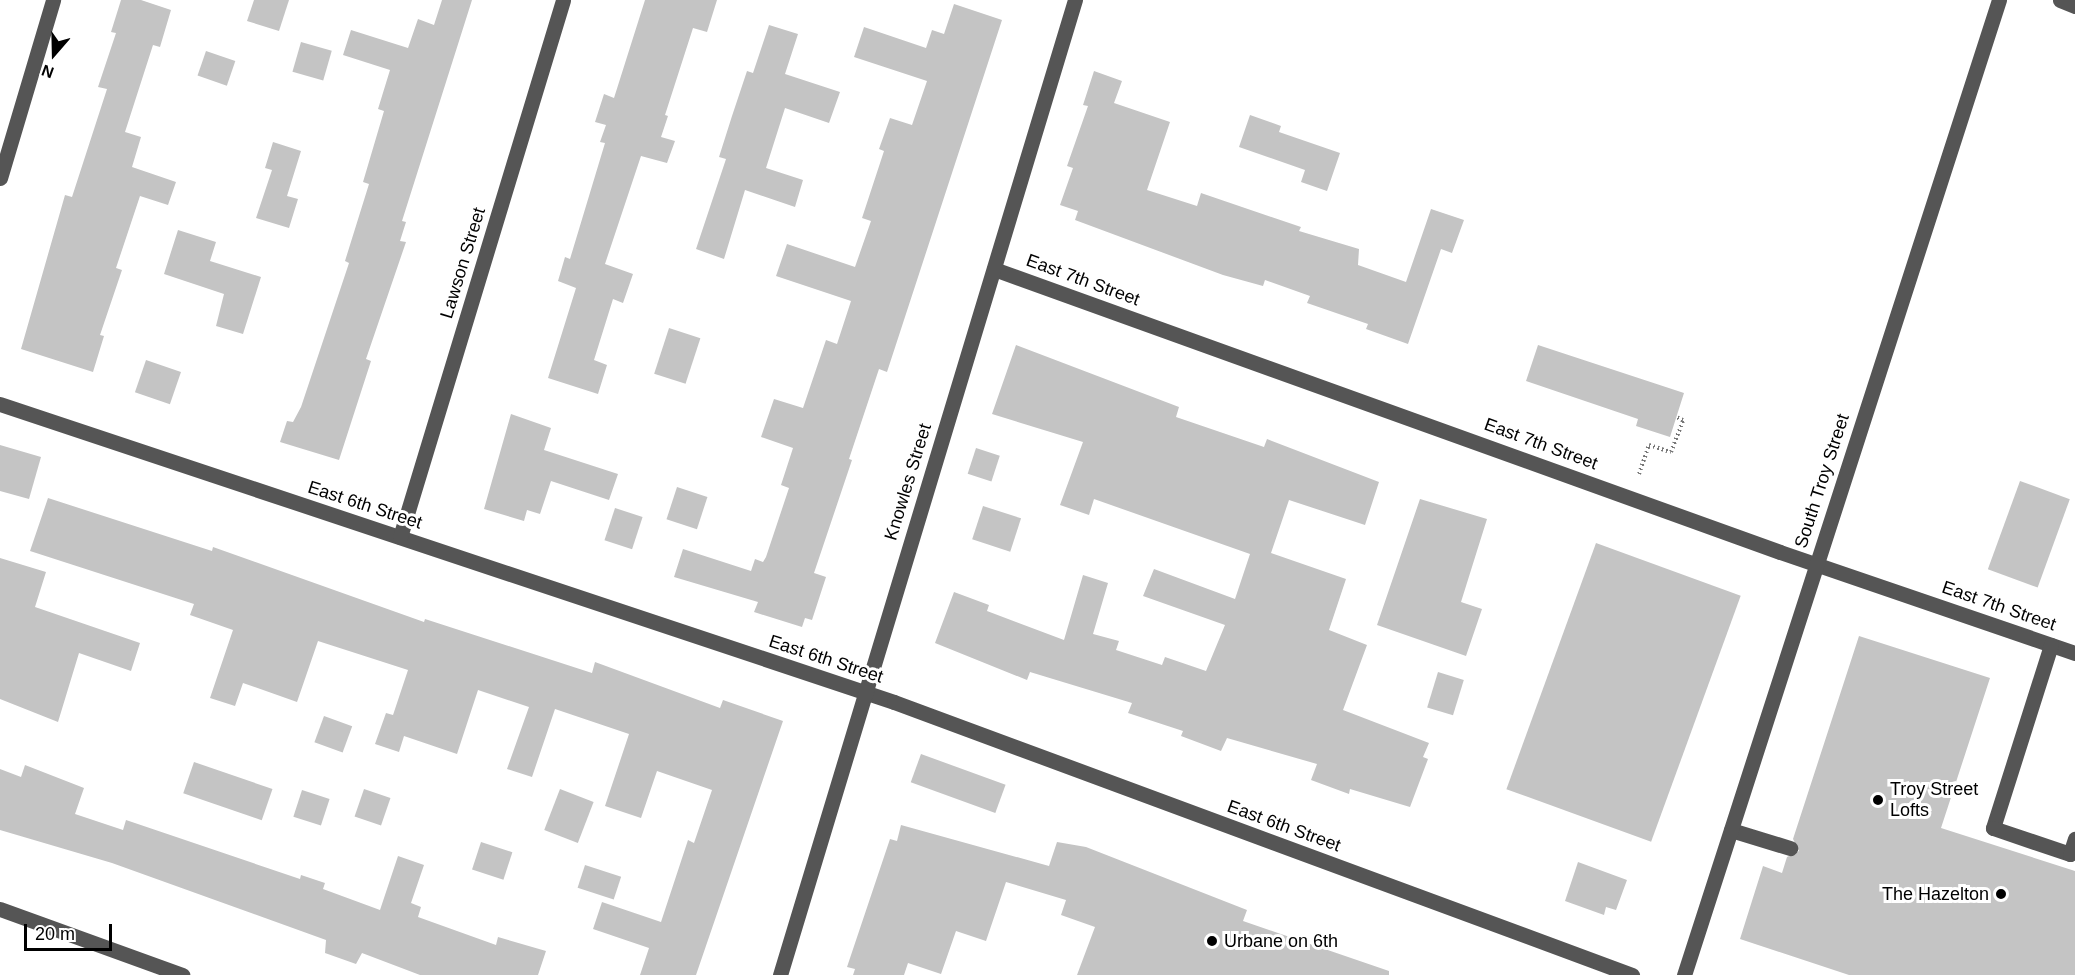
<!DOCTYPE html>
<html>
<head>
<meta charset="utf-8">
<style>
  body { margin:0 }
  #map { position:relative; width:2075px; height:975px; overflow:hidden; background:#fff; font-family:Helvetica,sans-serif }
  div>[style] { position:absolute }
  .building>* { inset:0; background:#c4c4c4; transform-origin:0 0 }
  .path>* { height:4px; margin-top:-2px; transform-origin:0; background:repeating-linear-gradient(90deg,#777 0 1.5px,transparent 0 4.5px) }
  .minor>* { height:15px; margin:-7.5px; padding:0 7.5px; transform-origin:7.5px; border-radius:7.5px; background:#555 }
  .dots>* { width:16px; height:16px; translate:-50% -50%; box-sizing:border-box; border:3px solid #fff; border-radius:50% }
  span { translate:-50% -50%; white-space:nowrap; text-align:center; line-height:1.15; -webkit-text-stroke:6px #fff; paint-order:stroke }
  .street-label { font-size:18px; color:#000 }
  .poi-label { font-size:18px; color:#000 }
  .left { translate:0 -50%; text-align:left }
  .right { translate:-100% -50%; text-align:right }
  .north { position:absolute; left:24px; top:24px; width:60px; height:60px; -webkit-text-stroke:4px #fff; paint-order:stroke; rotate:200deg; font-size:16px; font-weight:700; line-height:24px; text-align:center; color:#000 }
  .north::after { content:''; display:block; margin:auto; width:21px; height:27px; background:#000; clip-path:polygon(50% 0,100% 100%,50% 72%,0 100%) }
  .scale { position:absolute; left:24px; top:924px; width:88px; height:27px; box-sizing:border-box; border:3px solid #000; border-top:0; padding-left:8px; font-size:18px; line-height:21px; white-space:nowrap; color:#000; -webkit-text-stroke:4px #fff; paint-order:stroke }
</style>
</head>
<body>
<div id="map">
  <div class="building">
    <i style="clip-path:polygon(121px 0,141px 0,171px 10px,160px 47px,153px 45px,125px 132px,141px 137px,132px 167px,176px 182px,168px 205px,140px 196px,116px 268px,122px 270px,100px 335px,104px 336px,93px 372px,21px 349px,65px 195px,72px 197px,107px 89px,98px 87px,116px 33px,111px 32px)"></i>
    <i style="clip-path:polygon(254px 0,289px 0,279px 31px,247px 21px)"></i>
    <i style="clip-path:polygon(442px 0,472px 0,402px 221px,406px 222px,400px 241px,406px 242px,366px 359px,371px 361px,339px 460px,280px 442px,287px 421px,293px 422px,301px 407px,349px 263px,345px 261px,369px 184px,363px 182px,384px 111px,378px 109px,390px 70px,343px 55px,351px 30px,408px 48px,418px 19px,434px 25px)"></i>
    <i style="clip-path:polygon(645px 0,717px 0,707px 32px,693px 28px,665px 115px,668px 116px,661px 137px,675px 141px,667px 163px,641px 156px,605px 264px,633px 274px,623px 303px,613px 299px,594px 360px,607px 365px,598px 394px,548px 378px,576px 288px,558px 281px,565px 257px,570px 259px,605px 143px,600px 142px,606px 125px,595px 122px,604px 94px,614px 98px)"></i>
    <i style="clip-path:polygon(954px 4px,1002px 20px,887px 372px,879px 369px,849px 459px,852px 460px,814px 573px,826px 577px,812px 620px,805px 618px,802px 627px,754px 612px,758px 602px,674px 577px,683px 549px,751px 571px,755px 559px,763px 562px,766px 557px,789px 488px,781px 485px,793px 448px,761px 437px,774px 399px,803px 408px,826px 340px,837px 344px,851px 301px,776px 276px,787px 244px,855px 267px,871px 221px,862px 218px,884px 151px,879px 149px,890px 118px,912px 125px,927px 81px,854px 57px,864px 27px,926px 48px,932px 30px,944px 34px)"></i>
    <i style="clip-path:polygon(769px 25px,798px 34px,785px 74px,840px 92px,829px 123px,785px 108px,766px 168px,803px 180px,795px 207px,745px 190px,724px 259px,696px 249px,726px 159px,719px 157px,732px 116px,747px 71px,753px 73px)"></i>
    <i style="left:301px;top:42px;width:32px;height:31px;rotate:16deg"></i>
    <i style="left:206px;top:51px;width:31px;height:26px;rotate:19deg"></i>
    <i style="clip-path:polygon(1094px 71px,1122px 81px,1114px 103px,1170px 122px,1147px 190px,1197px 206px,1201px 193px,1301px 227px,1299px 231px,1359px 249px,1358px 265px,1406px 282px,1431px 209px,1464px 220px,1452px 253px,1441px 249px,1408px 344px,1366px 329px,1368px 324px,1307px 303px,1310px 296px,1265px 280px,1263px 286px,1223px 275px,1075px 220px,1078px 211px,1060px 205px,1073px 168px,1067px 166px,1088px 106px,1083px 105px)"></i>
    <i style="clip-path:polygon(1250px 115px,1281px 126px,1279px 132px,1340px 153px,1327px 191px,1301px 182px,1305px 170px,1239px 147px)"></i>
    <i style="clip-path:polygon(273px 142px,301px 151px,287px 196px,298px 199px,289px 228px,256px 218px,272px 170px,265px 168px)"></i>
    <i style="clip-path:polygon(178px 230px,216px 242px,210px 261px,261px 277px,243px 334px,216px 326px,224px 294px,164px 274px)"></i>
    <i style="left:669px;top:328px;width:33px;height:48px;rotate:18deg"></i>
    <i style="clip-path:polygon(1016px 345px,1179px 407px,1176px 417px,1264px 447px,1267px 439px,1379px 482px,1365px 525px,1289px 500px,1271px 553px,1346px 579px,1329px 630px,1367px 645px,1343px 710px,1429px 743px,1423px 757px,1428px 759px,1410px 807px,1350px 789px,1349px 794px,1311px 780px,1317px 764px,1227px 738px,1221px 751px,1181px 736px,1183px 731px,1128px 713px,1132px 703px,1030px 672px,1027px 680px,935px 643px,954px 592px,989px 605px,987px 611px,1064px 640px,1083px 575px,1108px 583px,1093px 634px,1119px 641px,1116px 650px,1162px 665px,1165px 657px,1206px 671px,1225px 625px,1143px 596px,1154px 569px,1235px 599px,1250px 554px,1094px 499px,1089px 515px,1060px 505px,1083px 442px,992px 414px)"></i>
    <i style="clip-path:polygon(1538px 345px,1684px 393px,1670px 437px,1636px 426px,1638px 419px,1526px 381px)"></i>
    <i style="left:146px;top:360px;width:37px;height:34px;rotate:19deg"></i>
    <i style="clip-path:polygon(511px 414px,551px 428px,544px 450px,618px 474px,609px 500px,551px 481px,540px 514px,527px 510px,524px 521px,484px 509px)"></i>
    <i style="clip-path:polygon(0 445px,41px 457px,29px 499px,0 491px)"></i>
    <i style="left:976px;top:448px;width:25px;height:27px;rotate:18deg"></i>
    <i style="left:2020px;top:481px;width:53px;height:94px;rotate:20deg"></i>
    <i style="left:677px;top:487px;width:32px;height:34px;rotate:18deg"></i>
    <i style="clip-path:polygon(48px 498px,212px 551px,213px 547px,424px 622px,425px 619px,592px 673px,595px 662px,720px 708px,723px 700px,783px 721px,696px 975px,640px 975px,649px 948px,593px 929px,602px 902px,661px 922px,688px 840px,694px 843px,712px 790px,657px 771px,641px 818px,605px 806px,629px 734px,555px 709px,532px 777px,507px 769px,529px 707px,478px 690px,457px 754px,404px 736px,399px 752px,375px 744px,386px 713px,393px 715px,408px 670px,318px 641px,297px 702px,243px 683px,235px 706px,210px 698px,233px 630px,190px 615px,194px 604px,30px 551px)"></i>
    <i style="clip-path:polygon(1420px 499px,1487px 519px,1461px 602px,1482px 609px,1466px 656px,1377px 625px)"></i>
    <i style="left:983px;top:506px;width:40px;height:35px;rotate:18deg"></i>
    <i style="left:615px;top:508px;width:29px;height:34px;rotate:18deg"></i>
    <i style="left:1596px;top:543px;width:154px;height:262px;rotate:20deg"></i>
    <i style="clip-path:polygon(0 558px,46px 572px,35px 607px,140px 643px,131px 671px,79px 653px,58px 722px,0 699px)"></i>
    <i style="clip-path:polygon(1859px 636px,1990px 678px,1941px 828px,2075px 871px,2075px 975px,1849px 975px,1740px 939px,1763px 866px,1782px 873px,1787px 857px,1799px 851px,1793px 839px)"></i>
    <i style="left:1438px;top:672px;width:27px;height:37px;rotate:17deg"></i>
    <i style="left:324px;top:716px;width:30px;height:28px;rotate:20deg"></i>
    <i style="left:921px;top:754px;width:90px;height:30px;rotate:20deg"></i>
    <i style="left:194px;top:762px;width:83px;height:33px;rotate:19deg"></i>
    <i style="clip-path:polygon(25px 765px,84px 788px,75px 814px,123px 830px,126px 820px,300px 879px,301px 875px,325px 883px,323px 889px,380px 910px,398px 856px,424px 865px,411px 903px,421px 907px,418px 917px,496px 945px,498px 937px,546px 951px,538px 975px,420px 975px,362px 953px,356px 964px,325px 953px,326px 940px,112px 863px,0 830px,0 769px,21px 777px)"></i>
    <i style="left:364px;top:789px;width:28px;height:29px;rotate:19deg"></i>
    <i style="left:560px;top:789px;width:36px;height:44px;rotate:21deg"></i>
    <i style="left:302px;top:790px;width:29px;height:28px;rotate:18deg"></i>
    <i style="clip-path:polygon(901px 825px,1049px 866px,1057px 842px,1086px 847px,1247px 910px,1243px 921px,1389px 971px,1389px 975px,1077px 975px,1095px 927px,1061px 915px,1066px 900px,1006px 882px,986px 941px,956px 931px,941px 974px,908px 963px,904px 975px,853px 975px,855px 969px,847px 967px,890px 839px,897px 841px)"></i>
    <i style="left:481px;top:842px;width:33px;height:29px;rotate:18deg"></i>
    <i style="clip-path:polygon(1578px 862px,1627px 880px,1616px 910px,1606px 907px,1604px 915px,1565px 901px)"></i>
    <i style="left:585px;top:865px;width:38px;height:24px;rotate:18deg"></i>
  </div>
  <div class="path">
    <i style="left:1639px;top:474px;width:31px;rotate:-71deg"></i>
    <i style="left:1649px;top:445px;width:23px;rotate:18deg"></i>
    <i style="left:1671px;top:452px;width:34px;rotate:-69deg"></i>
    <i style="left:1683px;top:420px;width:8px;rotate:-157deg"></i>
  </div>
  <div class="minor">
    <i style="left:2060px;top:0;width:16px;rotate:22deg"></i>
    <i style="left:0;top:178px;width:186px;rotate:-73.4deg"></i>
    <i style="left:994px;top:269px;width:835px;rotate:19.8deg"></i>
    <i style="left:1780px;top:552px;width:312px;rotate:18.9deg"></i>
    <i style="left:0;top:404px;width:942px;rotate:18.43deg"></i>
    <i style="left:894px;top:702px;width:787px;rotate:20.3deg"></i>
    <i style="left:400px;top:537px;width:561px;rotate:-73.11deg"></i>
    <i style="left:2051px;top:645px;width:192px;rotate:107.6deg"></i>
    <i style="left:1993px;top:828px;width:81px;rotate:18.7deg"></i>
    <i style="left:2070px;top:854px;width:16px;rotate:-72deg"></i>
    <i style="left:1731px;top:830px;width:62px;rotate:17deg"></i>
    <i style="left:0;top:909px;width:194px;rotate:19.9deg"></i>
    <i style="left:780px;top:975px;width:1019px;rotate:-73.17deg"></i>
    <i style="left:1684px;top:975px;width:1025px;rotate:-72.1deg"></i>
  </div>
  <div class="dots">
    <i style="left:1878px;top:800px;background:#000"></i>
    <i style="left:2001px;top:894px;background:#000"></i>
    <i style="left:1212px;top:941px;background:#000"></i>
  </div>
  <div class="street-label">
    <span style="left:463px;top:263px;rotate:-73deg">Lawson Street</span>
    <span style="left:1083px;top:280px;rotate:20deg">East 7th Street</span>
    <span style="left:1541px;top:444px;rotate:20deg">East 7th Street</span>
    <span style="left:1822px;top:481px;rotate:-72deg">South Troy Street</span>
    <span style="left:908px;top:482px;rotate:-73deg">Knowles Street</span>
    <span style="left:365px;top:505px;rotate:18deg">East 6th Street</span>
    <span style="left:1999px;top:606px;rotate:19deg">East 7th Street</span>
    <span style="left:826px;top:659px;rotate:18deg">East 6th Street</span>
    <span style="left:1284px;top:826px;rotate:20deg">East 6th Street</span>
  </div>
  <div class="poi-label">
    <span class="left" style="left:1890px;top:800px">Troy Street<br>Lofts</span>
    <span class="right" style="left:1989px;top:894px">The Hazelton</span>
    <span class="left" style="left:1224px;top:941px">Urbane on 6th</span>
  </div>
  <div class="north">N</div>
  <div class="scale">20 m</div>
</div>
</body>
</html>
